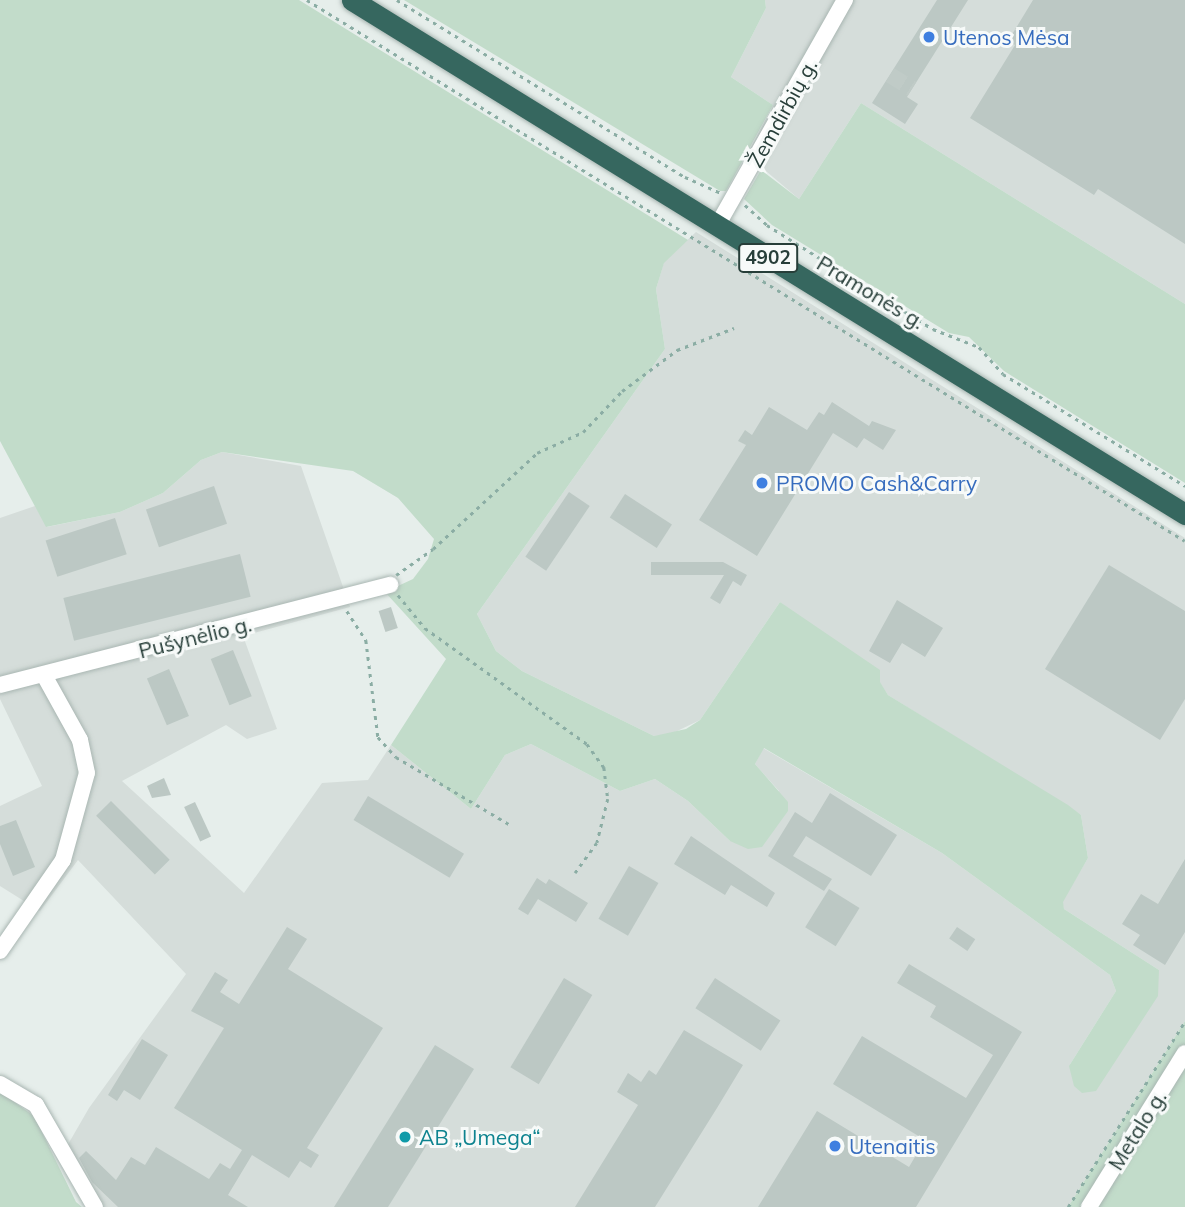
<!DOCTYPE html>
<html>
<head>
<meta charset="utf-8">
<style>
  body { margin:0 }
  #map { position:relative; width:1185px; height:1207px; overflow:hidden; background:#e6eeeb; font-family:Mulish,sans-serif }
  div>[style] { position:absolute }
  .built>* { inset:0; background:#d5ddda }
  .green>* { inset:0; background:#c2dcca }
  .building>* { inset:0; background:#bcc8c4; transform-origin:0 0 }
  .minor-tunnel>* { height:16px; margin-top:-8px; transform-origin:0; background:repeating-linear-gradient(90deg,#c0cbc7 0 16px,transparent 0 24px) }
  .path>* { height:2.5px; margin-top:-1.25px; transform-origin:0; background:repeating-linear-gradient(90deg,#8bada4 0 3.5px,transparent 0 8.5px) }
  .roads { filter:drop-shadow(0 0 2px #a9b6b2) drop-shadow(0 0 2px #a9b6b2) }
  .minor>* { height:16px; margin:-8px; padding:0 8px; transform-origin:8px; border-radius:8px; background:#fff }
  .highway>* { height:21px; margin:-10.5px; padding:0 10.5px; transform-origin:10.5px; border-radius:10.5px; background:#36675f }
  .dots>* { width:19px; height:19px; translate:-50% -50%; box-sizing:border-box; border:4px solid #f7faf9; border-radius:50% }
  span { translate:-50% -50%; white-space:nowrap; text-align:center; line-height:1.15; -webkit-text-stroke:6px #f7faf9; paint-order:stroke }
  .shield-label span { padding:2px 5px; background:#f7faf9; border:2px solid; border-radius:5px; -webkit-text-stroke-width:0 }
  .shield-label { font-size:19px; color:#273e39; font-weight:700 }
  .shop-label { font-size:21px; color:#366cbe }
  .left { translate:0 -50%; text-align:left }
  .street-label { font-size:21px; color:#273e39 }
  .culture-label { font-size:21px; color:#0d838f }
</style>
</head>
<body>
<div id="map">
  <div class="built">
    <i style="clip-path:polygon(765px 0,1185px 0,1185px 304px,861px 103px,799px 199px,747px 155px,773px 105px,731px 77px,766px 8px)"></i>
    <i style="clip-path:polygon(696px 232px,1185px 538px,1185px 1021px,1068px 1207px,88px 1207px,59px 1160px,89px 1108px,186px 974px,78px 860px,40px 911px,0 886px,0 806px,42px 786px,0 699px,0 518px,35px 506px,47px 527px,120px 512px,163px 493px,201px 460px,222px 452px,301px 466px,350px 607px,243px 636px,277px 729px,247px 739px,226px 725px,122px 781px,244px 893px,322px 783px,368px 780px,391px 745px,471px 809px,505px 755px,531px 744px,620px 791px,655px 779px,688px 801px,730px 841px,779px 791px,755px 764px,763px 748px,942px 853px,1110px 975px,1116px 991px,1069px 1066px,1159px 970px,1064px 909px,1062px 902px,1088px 858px,1081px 815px,888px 695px,880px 683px,780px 602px,700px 720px,669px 735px,654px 736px,522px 671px,496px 651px,477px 614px,665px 349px,656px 289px,664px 262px)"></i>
  </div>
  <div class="green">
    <i style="clip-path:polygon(0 0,299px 0,688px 240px,664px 263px,656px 289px,665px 349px,477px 614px,496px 651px,522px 671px,654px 736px,686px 729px,700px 720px,780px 602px,880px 670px,880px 682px,888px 695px,1068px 805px,1081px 815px,1088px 858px,1063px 902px,1064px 909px,1159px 970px,1158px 996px,1096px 1091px,1082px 1093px,1074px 1086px,1069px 1066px,1116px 991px,1110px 975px,942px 853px,764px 748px,755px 764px,788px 802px,788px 811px,762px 847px,748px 849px,730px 841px,688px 801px,655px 779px,620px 791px,531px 744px,505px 755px,471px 809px,391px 745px,446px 659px,385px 592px,413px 579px,428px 559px,434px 539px,398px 498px,353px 471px,222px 452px,201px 460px,163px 493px,120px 512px,46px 527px,0 441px)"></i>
    <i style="clip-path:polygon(404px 0,765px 0,766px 8px,731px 77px,773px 105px,726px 191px,720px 191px)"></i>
    <i style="clip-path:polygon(861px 103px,1185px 304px,1185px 483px,1004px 371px,969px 337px,949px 333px,772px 225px,744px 199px,761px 170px,799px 199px)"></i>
    <i style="clip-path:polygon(1185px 1021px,1185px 1207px,1068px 1207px)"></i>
    <i style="clip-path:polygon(0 1092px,34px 1116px,76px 1202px,82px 1207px,0 1207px)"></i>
  </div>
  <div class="building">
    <i style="clip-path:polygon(937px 0,968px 0,907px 97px,918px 104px,905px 124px,872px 103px)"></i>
    <i style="clip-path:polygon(1033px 0,1185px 0,1185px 244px,1098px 189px,1094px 195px,970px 118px,1015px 45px,1008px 41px)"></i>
    <i style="clip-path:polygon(832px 402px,869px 426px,872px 421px,896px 430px,883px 450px,864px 438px,857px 448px,833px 433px,757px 556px,699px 520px,746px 445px,738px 441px,745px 430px,752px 435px,769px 407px,807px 430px,819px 412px,824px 415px)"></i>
    <i style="left:214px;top:486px;width:40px;height:72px;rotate:71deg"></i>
    <i style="left:569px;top:492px;width:25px;height:78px;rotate:34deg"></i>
    <i style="left:625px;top:494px;width:56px;height:28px;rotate:33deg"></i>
    <i style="left:115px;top:518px;width:38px;height:73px;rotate:72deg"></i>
    <i style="left:240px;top:554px;width:44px;height:182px;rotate:76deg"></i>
    <i style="clip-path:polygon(651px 562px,723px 562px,747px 575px,741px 586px,733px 581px,720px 604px,710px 598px,724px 575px,651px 575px)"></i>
    <i style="clip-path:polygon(1109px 565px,1185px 611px,1185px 699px,1160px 740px,1045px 669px)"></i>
    <i style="clip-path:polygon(897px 600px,943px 628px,925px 657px,902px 643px,890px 663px,869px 651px)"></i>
    <i style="left:391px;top:607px;width:22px;height:13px;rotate:72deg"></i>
    <i style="left:233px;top:650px;width:50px;height:24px;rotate:68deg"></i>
    <i style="left:169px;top:669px;width:51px;height:24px;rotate:67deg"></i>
    <i style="clip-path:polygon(164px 778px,171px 795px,152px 798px,147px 786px)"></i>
    <i style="clip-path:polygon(830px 793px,897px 835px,871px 876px,806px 836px,793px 856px,832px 879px,824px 891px,768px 856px,795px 812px,812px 823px)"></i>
    <i style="left:368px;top:796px;width:112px;height:28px;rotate:31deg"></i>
    <i style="left:111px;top:801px;width:83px;height:21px;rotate:45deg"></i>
    <i style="left:195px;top:802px;width:38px;height:12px;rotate:65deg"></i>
    <i style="clip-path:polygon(16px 820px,35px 867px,13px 876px,0 844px,0 826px)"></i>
    <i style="clip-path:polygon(691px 836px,775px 893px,767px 907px,731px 885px,725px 895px,674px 864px)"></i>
    <i style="clip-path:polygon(1185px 859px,1185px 932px,1165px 965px,1133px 945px,1140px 935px,1122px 924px,1141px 894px,1158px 904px)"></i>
    <i style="left:629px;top:866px;width:34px;height:61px;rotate:30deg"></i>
    <i style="clip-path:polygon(537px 878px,546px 884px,549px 879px,588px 903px,576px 922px,538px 899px,528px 915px,518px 909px)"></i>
    <i style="left:829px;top:889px;width:36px;height:45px;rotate:32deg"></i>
    <i style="clip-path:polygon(287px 927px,307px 939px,288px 969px,383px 1028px,307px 1148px,319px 1155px,311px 1168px,300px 1161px,289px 1178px,252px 1155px,228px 1195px,248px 1207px,118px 1207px,92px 1182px,79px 1158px,86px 1151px,116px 1180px,131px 1157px,145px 1165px,156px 1147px,209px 1179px,220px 1163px,230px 1169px,242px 1150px,174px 1108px,224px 1028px,191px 1011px,215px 972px,228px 980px,220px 992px,239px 1004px)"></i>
    <i style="left:957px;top:927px;width:22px;height:14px;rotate:34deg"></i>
    <i style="clip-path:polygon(909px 964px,1022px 1032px,916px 1207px,758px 1207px,817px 1111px,909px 1167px,925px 1140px,833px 1084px,862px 1036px,966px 1098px,993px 1055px,930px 1017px,936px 1006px,897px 983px)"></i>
    <i style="left:564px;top:978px;width:33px;height:104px;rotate:31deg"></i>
    <i style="left:715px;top:978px;width:78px;height:36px;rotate:33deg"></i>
    <i style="clip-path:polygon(684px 1030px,743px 1065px,717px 1108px,655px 1207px,575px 1207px,638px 1105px,617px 1092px,628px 1073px,641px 1082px,649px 1070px,656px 1075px)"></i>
    <i style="clip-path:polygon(142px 1039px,168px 1055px,140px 1100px,124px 1090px,117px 1101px,108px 1095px)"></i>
    <i style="clip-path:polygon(435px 1045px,474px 1069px,388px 1207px,334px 1207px)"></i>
  </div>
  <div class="minor-tunnel">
    <i style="left:890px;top:75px;width:26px;rotate:32deg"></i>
  </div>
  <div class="path">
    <i style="left:307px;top:0;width:1031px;rotate:31.64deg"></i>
    <i style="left:397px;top:0;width:338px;rotate:31.6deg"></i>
    <i style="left:685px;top:177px;width:39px;rotate:24deg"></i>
    <i style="left:745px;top:205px;width:30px;rotate:42deg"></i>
    <i style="left:767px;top:225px;width:196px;rotate:32.1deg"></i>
    <i style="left:933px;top:329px;width:49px;rotate:21.4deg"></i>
    <i style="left:979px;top:347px;width:36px;rotate:48deg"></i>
    <i style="left:1003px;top:374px;width:214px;rotate:31.6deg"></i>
    <i style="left:396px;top:575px;width:45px;rotate:-35.1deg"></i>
    <i style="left:433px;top:549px;width:142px;rotate:-42.7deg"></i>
    <i style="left:537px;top:453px;width:51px;rotate:-24.5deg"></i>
    <i style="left:583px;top:432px;width:57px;rotate:-46.4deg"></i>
    <i style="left:622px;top:391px;width:69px;rotate:-36.7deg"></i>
    <i style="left:677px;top:350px;width:61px;rotate:-21.1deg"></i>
    <i style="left:398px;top:595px;width:43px;rotate:50.7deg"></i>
    <i style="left:425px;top:628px;width:199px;rotate:35.6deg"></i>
    <i style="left:587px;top:744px;width:29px;rotate:54deg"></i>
    <i style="left:604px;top:767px;width:32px;rotate:83deg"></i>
    <i style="left:608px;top:799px;width:45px;rotate:104deg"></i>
    <i style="left:597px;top:843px;width:37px;rotate:126deg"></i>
    <i style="left:347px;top:611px;width:35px;rotate:57deg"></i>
    <i style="left:366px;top:640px;width:98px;rotate:82.9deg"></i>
    <i style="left:378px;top:737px;width:27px;rotate:48deg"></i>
    <i style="left:396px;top:757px;width:135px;rotate:30.7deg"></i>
    <i style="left:1068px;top:1207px;width:220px;rotate:-57.8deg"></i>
  </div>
  <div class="roads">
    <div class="minor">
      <i style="left:717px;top:226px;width:260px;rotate:-60.5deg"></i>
      <i style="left:0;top:685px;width:403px;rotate:-14.4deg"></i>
      <i style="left:0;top:951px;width:111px;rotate:-55.3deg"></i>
      <i style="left:63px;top:860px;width:90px;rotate:-74.6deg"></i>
      <i style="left:87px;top:773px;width:34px;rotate:-102deg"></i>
      <i style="left:80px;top:740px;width:74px;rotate:-119deg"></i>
      <i style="left:0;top:1084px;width:42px;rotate:30.3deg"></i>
      <i style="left:36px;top:1105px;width:118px;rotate:60deg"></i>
      <i style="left:1089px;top:1207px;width:181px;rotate:-58.1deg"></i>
    </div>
    <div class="highway">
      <i style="left:352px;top:0;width:979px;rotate:31.68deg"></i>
    </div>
  </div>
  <div class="dots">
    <i style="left:929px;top:37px;background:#3f7fe0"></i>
    <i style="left:762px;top:483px;background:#3f7fe0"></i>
    <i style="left:405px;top:1137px;background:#0f9aa8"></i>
    <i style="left:835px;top:1146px;background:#3f7fe0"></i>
  </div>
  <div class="shield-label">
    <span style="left:768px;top:258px">4902</span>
  </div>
  <div class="shop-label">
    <span class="left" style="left:943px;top:37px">Utenos Mėsa</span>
    <span class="left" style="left:776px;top:483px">PROMO Cash&amp;Carry</span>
    <span class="left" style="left:849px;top:1146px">Utenaitis</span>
  </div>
  <div class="street-label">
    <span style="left:782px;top:113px;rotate:-61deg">Žemdirbių g.</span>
    <span style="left:871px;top:292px;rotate:31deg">Pramonės g.</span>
    <span style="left:195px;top:637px;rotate:-14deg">Pušynėlio g.</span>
    <span style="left:1137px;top:1130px;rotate:-58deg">Metalo g.</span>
  </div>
  <div class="culture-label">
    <span class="left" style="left:419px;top:1137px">AB „Umega“</span>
  </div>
</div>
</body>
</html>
